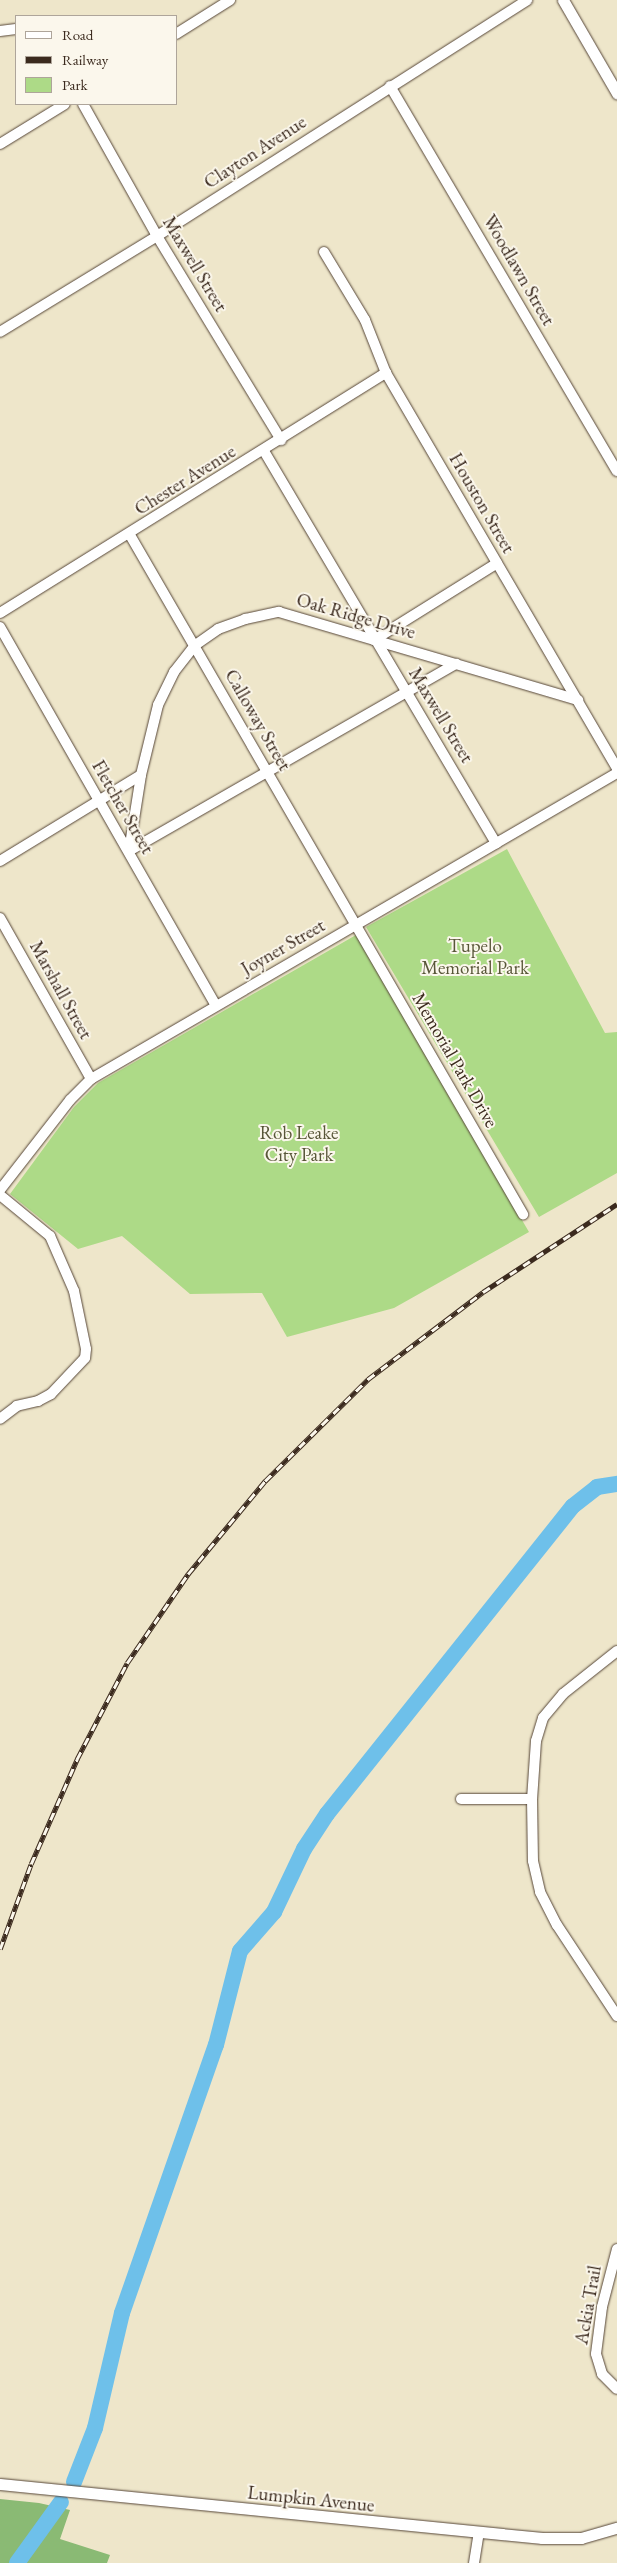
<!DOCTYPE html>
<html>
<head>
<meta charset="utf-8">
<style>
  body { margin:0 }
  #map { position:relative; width:617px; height:2563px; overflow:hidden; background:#eee6ca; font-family:"EB Garamond",serif }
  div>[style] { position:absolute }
  .green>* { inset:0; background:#adda87 }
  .forest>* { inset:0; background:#8aba74 }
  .river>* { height:16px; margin:-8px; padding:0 8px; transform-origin:8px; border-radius:8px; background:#6ec0ea }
  .roads { filter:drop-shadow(0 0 1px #564638) drop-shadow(0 0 1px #564638) }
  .minor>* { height:10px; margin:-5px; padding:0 5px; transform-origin:5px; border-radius:5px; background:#fff }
  .tertiary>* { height:11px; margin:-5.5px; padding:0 5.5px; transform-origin:5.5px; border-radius:5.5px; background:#fff }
  .rail>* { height:4.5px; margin-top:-2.25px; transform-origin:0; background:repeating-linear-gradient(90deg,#fbf7ec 0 8px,#3b2a1e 0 16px); box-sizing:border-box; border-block:1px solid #3b2a1e }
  span { translate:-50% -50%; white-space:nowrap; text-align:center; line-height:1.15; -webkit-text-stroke:4px #fbf7ec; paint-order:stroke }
  .street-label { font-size:19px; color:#3b2a1e }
  .park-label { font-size:19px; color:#585638 }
  .legend { position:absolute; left:15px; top:15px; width:162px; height:90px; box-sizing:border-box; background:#fbf7ec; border:1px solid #aea59a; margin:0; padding:6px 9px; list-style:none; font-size:15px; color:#3b2a1e }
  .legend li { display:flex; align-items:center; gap:10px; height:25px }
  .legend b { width:25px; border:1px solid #aea59a }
</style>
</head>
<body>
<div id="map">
  <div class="green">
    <i style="clip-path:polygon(507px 849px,605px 1033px,617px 1032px,617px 1173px,539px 1217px,366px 927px)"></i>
    <i style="clip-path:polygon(356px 935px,529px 1232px,394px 1308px,287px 1337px,262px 1293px,190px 1294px,122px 1236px,78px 1249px,10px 1194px,74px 1107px,98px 1083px)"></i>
  </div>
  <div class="forest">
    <i style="clip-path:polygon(0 2499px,39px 2503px,70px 2510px,60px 2539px,110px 2555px,107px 2563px,0 2563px)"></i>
  </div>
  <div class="river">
    <i style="left:74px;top:2482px;width:58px;rotate:-68.7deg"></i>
    <i style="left:95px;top:2428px;width:118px;rotate:-76.8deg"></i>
    <i style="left:122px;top:2313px;width:284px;rotate:-70.7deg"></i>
    <i style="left:216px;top:2045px;width:97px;rotate:-75.7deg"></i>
    <i style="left:240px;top:1951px;width:52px;rotate:-48.9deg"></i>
    <i style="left:274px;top:1912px;width:70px;rotate:-64.5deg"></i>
    <i style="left:304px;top:1849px;width:42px;rotate:-56.7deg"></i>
    <i style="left:327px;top:1814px;width:394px;rotate:-51.4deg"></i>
    <i style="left:573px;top:1506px;width:31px;rotate:-38deg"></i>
    <i style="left:597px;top:1487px;width:20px;rotate:-9deg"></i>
    <i style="left:17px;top:2563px;width:75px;rotate:-54.2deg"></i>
  </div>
  <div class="roads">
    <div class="minor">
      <i style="left:0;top:31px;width:16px;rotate:-7deg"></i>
      <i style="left:176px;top:34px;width:64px;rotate:-32.2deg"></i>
      <i style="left:390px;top:86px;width:447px;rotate:59.5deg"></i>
      <i style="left:83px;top:104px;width:151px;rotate:60.7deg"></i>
      <i style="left:157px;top:236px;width:239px;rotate:58.7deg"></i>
      <i style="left:0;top:144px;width:76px;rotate:-31.6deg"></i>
      <i style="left:324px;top:252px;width:79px;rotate:58.9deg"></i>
      <i style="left:365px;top:320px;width:57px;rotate:68.4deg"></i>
      <i style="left:386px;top:373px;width:458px;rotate:59.7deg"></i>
      <i style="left:0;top:332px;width:184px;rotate:-31.4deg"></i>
      <i style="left:157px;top:236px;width:439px;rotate:-32.5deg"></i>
      <i style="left:264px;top:451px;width:456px;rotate:59.4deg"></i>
      <i style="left:130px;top:535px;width:785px;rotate:59.94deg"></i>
      <i style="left:0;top:613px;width:455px;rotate:-31.9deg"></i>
      <i style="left:0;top:627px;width:436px;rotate:60.3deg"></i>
      <i style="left:374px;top:640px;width:145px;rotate:-32deg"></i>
      <i style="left:129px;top:851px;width:77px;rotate:-81deg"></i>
      <i style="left:141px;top:775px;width:72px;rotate:-76.3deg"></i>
      <i style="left:158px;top:705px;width:37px;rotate:-64deg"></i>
      <i style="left:174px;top:672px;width:33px;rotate:-52deg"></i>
      <i style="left:194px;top:646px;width:29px;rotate:-35deg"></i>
      <i style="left:218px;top:629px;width:29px;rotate:-20deg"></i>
      <i style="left:245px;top:619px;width:35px;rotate:-12deg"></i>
      <i style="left:279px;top:612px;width:312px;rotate:16.4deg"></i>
      <i style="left:129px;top:851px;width:377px;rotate:-29.8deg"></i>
      <i style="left:0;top:861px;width:165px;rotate:-31.4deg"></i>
      <i style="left:0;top:918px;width:185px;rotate:60.5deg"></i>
      <i style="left:0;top:1190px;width:114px;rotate:-52.1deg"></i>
      <i style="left:70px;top:1100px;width:30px;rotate:-45deg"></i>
      <i style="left:91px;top:1079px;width:609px;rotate:-30.19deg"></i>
      <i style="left:0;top:1195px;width:65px;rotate:39.4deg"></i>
      <i style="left:50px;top:1236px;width:60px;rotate:66.4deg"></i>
      <i style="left:74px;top:1291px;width:59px;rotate:78.3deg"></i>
      <i style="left:86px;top:1349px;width:9px;rotate:96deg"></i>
      <i style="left:85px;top:1358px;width:50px;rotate:133.4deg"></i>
      <i style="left:51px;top:1394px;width:15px;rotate:152deg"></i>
      <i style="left:38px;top:1401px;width:22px;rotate:167deg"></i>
      <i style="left:17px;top:1406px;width:21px;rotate:143deg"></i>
      <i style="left:617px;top:1651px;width:69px;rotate:141.5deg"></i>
      <i style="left:563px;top:1694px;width:31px;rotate:130deg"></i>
      <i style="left:543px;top:1718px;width:24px;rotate:107deg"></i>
      <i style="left:536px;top:1741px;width:58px;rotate:93.9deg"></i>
      <i style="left:532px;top:1799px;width:62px;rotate:89.1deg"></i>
      <i style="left:533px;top:1861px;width:32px;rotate:77deg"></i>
      <i style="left:540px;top:1892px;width:37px;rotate:63deg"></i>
      <i style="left:557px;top:1925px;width:109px;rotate:56.6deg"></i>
      <i style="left:461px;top:1799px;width:71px"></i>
      <i style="left:617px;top:2249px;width:60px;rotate:104.5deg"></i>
      <i style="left:602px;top:2307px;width:47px;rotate:97.3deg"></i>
      <i style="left:596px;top:2354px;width:21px;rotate:73deg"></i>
      <i style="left:602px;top:2374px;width:21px;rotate:45deg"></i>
      <i style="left:474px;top:2563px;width:30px;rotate:-81deg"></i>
    </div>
    <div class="tertiary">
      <i style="left:563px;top:0;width:108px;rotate:59.9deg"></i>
      <i style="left:0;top:2484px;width:545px;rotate:5.69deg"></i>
      <i style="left:542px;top:2538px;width:39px"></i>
      <i style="left:581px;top:2538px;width:37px;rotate:-16deg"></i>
    </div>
  </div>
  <div class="rail">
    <i style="left:0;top:1949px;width:90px;rotate:-70deg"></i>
    <i style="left:31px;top:1864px;width:115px;rotate:-66.3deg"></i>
    <i style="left:77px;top:1759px;width:108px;rotate:-62.5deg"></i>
    <i style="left:127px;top:1663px;width:108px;rotate:-55.6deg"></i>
    <i style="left:188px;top:1574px;width:121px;rotate:-50.4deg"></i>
    <i style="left:265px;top:1481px;width:145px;rotate:-44.7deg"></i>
    <i style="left:368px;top:1379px;width:144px;rotate:-37.1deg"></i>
    <i style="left:483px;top:1292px;width:160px;rotate:-33.3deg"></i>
  </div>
  <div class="street-label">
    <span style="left:255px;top:152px;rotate:-33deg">Clayton Avenue</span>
    <span style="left:195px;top:264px;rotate:59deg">Maxwell Street</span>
    <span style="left:519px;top:270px;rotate:60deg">Woodlawn Street</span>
    <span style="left:185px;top:480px;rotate:-32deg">Chester Avenue</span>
    <span style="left:482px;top:503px;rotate:60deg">Houston Street</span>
    <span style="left:356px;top:616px;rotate:16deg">Oak Ridge Drive</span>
    <span style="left:441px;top:715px;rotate:59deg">Maxwell Street</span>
    <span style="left:258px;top:720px;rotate:60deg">Calloway Street</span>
    <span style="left:123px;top:807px;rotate:60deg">Fletcher Street</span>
    <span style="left:283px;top:947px;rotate:-30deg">Joyner Street</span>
    <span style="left:61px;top:990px;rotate:61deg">Marshall Street</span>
    <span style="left:455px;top:1060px;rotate:60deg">Memorial Park Drive</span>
    <span style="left:588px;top:2305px;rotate:-80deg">Ackia Trail</span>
    <span style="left:311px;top:2499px;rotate:6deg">Lumpkin Avenue</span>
  </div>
  <div class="park-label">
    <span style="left:475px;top:957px">Tupelo<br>Memorial Park</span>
    <span style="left:299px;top:1144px">Rob Leake<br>City Park</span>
  </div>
  <ul class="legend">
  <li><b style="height:6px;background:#fff"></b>Road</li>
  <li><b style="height:6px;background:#3b2a1e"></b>Railway</li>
  <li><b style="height:14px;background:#adda87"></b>Park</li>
  </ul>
</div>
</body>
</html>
